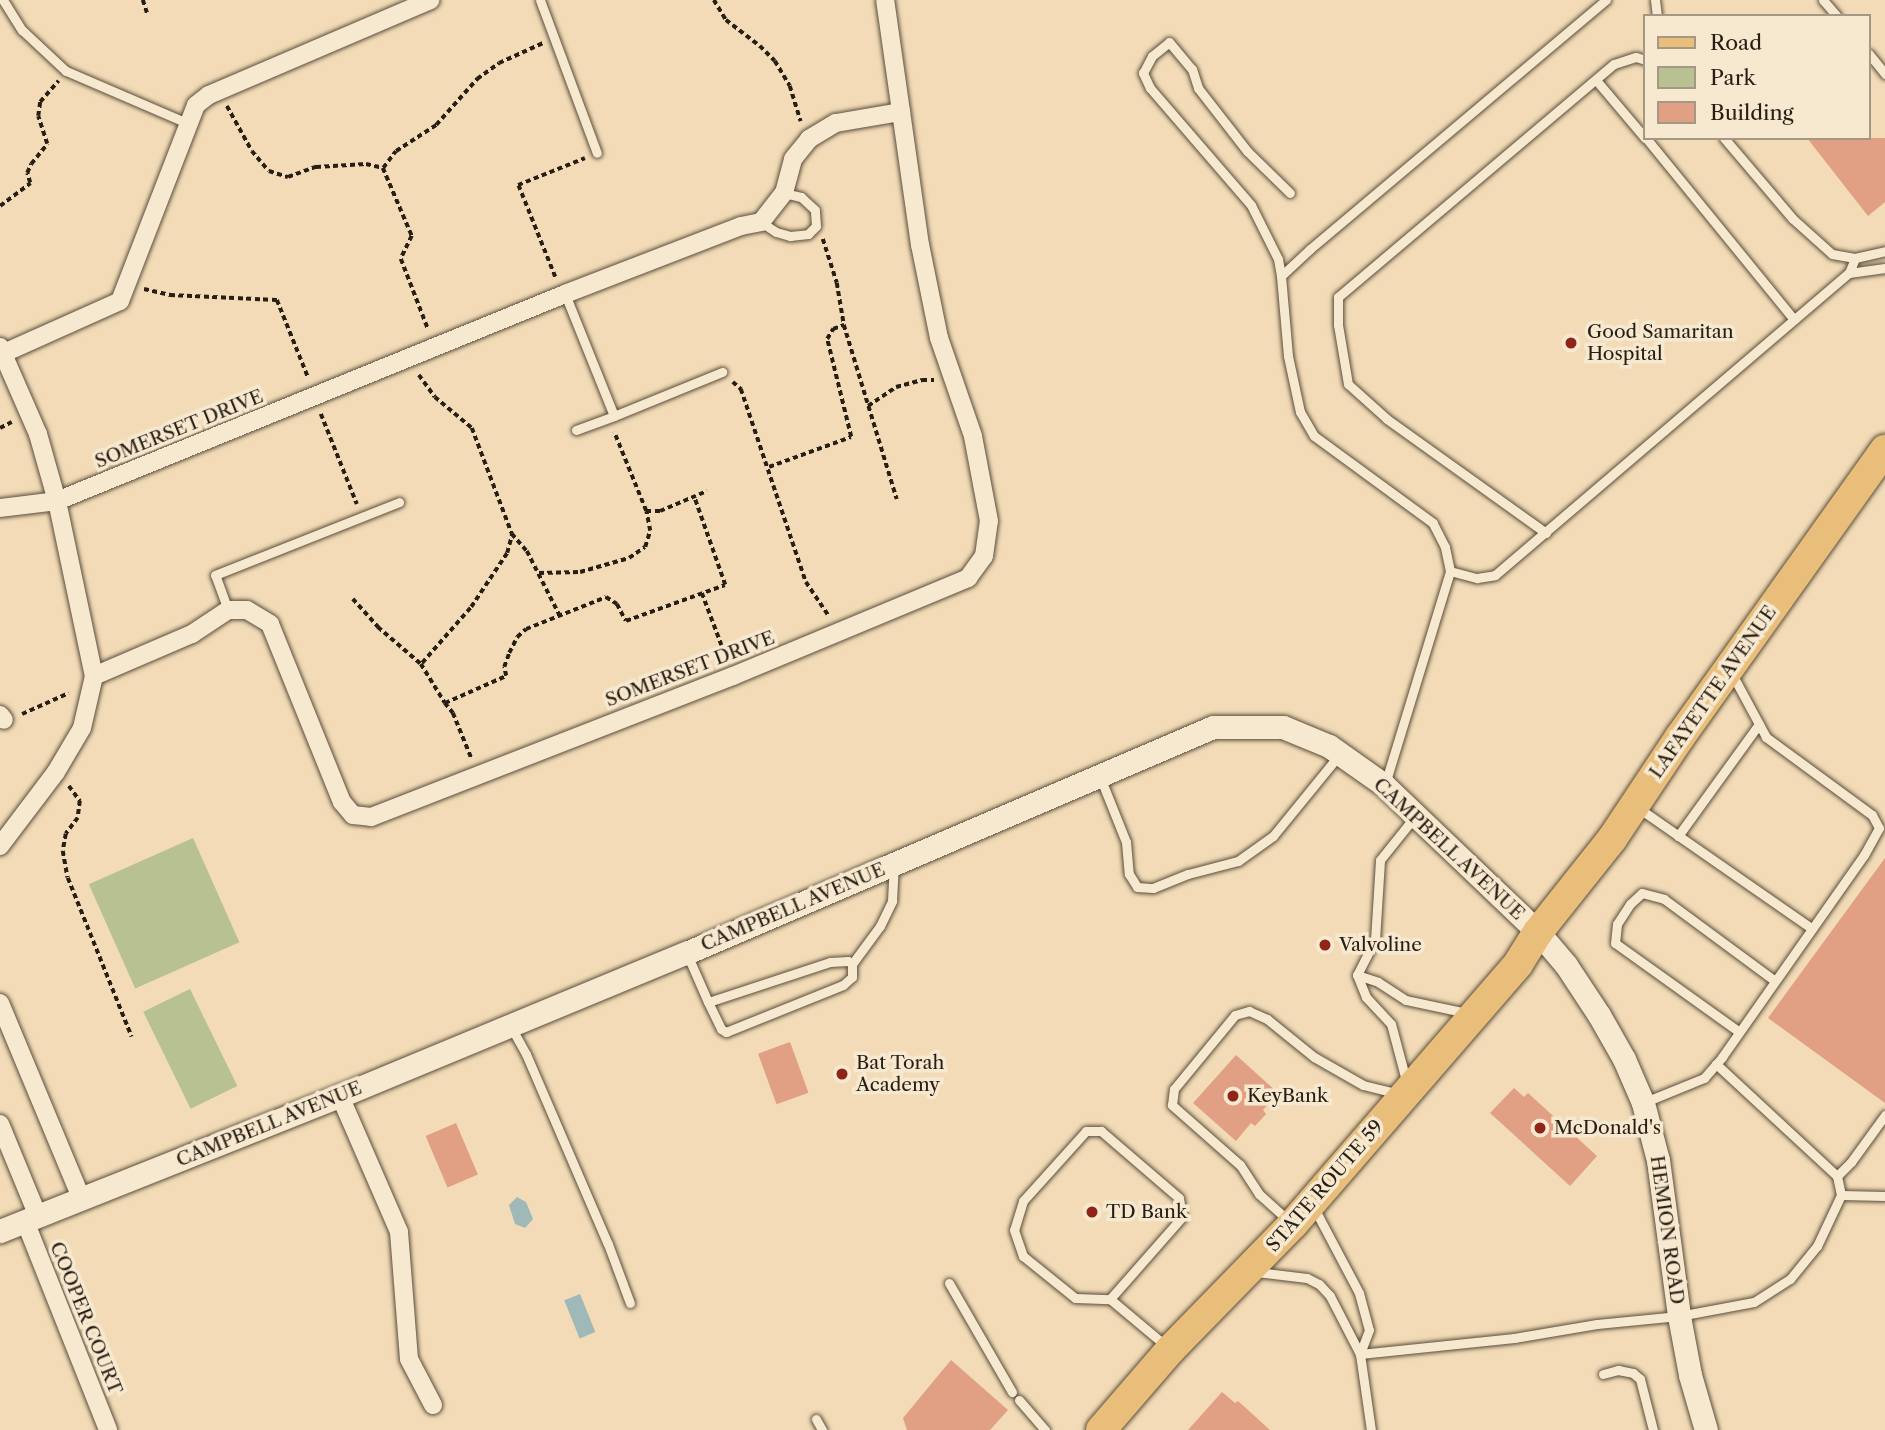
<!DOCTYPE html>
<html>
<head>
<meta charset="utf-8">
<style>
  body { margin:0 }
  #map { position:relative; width:1885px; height:1430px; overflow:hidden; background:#f2dbb6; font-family:"Libre Caslon Text",serif }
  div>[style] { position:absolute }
  .green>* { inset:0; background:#b7c191; transform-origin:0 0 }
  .water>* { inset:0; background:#9eb9b7; transform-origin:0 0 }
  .building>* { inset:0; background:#e19f83; transform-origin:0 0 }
  .path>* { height:3.5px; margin-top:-1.75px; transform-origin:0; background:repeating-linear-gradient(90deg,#281f14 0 5px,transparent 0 8.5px) }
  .roads { filter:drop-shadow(0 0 2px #5a4e3c) drop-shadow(0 0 2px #5a4e3c) }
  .service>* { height:9px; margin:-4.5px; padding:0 4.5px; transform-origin:4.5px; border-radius:4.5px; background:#f7e8d0 }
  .minor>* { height:18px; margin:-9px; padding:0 9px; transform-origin:9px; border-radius:9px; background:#f7e8d0 }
  .tertiary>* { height:23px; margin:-11.5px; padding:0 11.5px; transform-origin:11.5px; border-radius:11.5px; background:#f7e8d0 }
  .primary>* { height:30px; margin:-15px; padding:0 15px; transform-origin:15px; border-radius:15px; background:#e9be7b }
  .dots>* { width:19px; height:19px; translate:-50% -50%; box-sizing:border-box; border:4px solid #f7e8d0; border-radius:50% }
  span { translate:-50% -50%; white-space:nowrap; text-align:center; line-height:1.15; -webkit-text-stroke:7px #f7e8d0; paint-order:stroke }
  .poi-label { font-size:19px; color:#281f14 }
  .left { translate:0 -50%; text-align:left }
  .street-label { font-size:19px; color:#281f14 }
  .legend { position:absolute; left:1643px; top:14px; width:228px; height:126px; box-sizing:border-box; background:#f7e8d0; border:2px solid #a49885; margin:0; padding:9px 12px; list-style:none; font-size:21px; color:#281f14 }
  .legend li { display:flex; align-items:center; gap:14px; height:35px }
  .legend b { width:35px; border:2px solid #a49885 }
</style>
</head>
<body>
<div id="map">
  <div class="green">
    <i style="left:193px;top:838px;width:114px;height:114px;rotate:66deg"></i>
    <i style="left:190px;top:989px;width:108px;height:52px;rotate:64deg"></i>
  </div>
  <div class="water">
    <i style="clip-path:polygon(517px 1197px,526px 1202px,533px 1219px,525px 1228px,515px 1224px,509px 1205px)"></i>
    <i style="left:580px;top:1294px;width:41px;height:17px;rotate:68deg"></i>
  </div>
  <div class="building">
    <i style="clip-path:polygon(1807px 138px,1885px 138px,1885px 202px,1868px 216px)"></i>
    <i style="clip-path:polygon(1885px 858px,1885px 1103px,1768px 1018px)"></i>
    <i style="left:790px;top:1042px;width:54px;height:34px;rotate:70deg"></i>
    <i style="clip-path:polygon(1236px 1055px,1278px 1093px,1263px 1110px,1266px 1114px,1255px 1126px,1251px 1123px,1236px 1141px,1193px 1103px)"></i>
    <i style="clip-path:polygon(1514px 1088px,1524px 1097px,1528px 1093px,1597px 1156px,1570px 1186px,1490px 1113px)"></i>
    <i style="left:456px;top:1123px;width:56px;height:33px;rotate:67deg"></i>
    <i style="clip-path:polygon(951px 1360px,1008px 1410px,990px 1430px,907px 1430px,903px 1418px)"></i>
    <i style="clip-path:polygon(1222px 1392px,1235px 1403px,1238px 1401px,1270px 1430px,1188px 1430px)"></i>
  </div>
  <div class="path">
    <i style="left:143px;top:0;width:16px;rotate:72deg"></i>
    <i style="left:714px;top:0;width:23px;rotate:59deg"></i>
    <i style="left:726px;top:20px;width:43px;rotate:37.4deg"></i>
    <i style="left:760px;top:46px;width:21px;rotate:45deg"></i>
    <i style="left:775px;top:61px;width:29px;rotate:59deg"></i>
    <i style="left:790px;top:86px;width:37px;rotate:73deg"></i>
    <i style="left:227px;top:106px;width:51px;rotate:60.9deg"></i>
    <i style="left:252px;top:151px;width:26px;rotate:50deg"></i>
    <i style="left:269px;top:171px;width:20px;rotate:18deg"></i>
    <i style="left:288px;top:177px;width:30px;rotate:-20deg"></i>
    <i style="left:316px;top:167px;width:50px;rotate:-3.4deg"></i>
    <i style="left:366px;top:164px;width:17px;rotate:13deg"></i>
    <i style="left:383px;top:168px;width:74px;rotate:66.9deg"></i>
    <i style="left:412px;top:236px;width:25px;rotate:116deg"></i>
    <i style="left:401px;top:259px;width:75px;rotate:68.9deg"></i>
    <i style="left:383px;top:168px;width:21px;rotate:-53deg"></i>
    <i style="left:396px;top:151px;width:48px;rotate:-33deg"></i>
    <i style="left:436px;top:125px;width:62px;rotate:-48.3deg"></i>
    <i style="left:477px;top:79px;width:27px;rotate:-36deg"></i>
    <i style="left:499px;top:63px;width:48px;rotate:-24.4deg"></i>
    <i style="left:0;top:206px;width:38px;rotate:-37deg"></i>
    <i style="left:30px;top:183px;width:10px;rotate:-107deg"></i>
    <i style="left:27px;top:173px;width:10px;rotate:-66deg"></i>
    <i style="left:31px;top:164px;width:26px;rotate:-51deg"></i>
    <i style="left:47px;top:144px;width:29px;rotate:-108deg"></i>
    <i style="left:38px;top:116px;width:14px;rotate:-82deg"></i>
    <i style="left:40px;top:102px;width:28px;rotate:-49deg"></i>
    <i style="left:823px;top:239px;width:46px;rotate:72.3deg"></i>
    <i style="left:837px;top:283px;width:43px;rotate:80.5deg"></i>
    <i style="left:844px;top:325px;width:182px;rotate:73.1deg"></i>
    <i style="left:555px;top:277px;width:99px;rotate:-111.9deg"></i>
    <i style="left:518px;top:185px;width:72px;rotate:-21.9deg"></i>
    <i style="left:144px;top:289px;width:27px;rotate:13deg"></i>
    <i style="left:170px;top:295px;width:107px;rotate:2.7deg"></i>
    <i style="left:277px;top:300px;width:83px;rotate:68.1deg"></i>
    <i style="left:419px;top:375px;width:27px;rotate:54deg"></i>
    <i style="left:435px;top:397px;width:48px;rotate:40deg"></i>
    <i style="left:472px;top:428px;width:113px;rotate:69.3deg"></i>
    <i style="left:512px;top:534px;width:23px;rotate:49deg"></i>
    <i style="left:527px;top:551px;width:73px;rotate:63.1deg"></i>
    <i style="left:733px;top:382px;width:11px;rotate:41deg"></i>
    <i style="left:741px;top:389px;width:204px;rotate:71.4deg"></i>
    <i style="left:806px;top:582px;width:40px;rotate:56deg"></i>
    <i style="left:868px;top:406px;width:34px;rotate:-34deg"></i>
    <i style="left:896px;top:387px;width:27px;rotate:-15deg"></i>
    <i style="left:922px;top:380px;width:12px"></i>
    <i style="left:321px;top:414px;width:97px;rotate:68.2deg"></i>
    <i style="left:0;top:428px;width:13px;rotate:-27deg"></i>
    <i style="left:769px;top:467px;width:87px;rotate:-20.1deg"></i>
    <i style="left:851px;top:437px;width:101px;rotate:-103.8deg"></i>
    <i style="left:827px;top:339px;width:12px;rotate:-59deg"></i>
    <i style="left:833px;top:329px;width:12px;rotate:-20deg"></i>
    <i style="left:646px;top:511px;width:14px"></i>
    <i style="left:660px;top:511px;width:51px;rotate:-23.1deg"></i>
    <i style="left:539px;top:573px;width:41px;rotate:-1.4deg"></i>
    <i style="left:580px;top:572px;width:51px;rotate:-15.9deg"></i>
    <i style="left:629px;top:558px;width:19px;rotate:-35deg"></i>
    <i style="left:645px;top:547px;width:17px;rotate:-73deg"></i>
    <i style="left:650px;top:531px;width:20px;rotate:-101deg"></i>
    <i style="left:646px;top:511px;width:85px;rotate:-112.1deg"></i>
    <i style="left:702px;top:593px;width:68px;rotate:69.4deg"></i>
    <i style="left:353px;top:599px;width:38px;rotate:48deg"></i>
    <i style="left:378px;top:627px;width:57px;rotate:40.7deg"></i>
    <i style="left:421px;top:664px;width:46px;rotate:58.4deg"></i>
    <i style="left:445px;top:703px;width:67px;rotate:-23.9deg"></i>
    <i style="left:506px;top:676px;width:9px;rotate:-103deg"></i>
    <i style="left:504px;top:667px;width:15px;rotate:-70deg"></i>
    <i style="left:509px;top:653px;width:18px;rotate:-63deg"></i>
    <i style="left:517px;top:637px;width:12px;rotate:-42deg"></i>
    <i style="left:526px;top:629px;width:86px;rotate:-21.8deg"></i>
    <i style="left:606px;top:597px;width:13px;rotate:32deg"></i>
    <i style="left:617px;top:604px;width:19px;rotate:62deg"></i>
    <i style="left:626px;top:621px;width:105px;rotate:-20deg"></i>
    <i style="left:725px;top:585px;width:93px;rotate:-109.4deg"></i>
    <i style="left:422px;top:663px;width:74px;rotate:-48.8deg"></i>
    <i style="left:471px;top:607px;width:65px;rotate:-56.3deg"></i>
    <i style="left:507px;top:553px;width:20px;rotate:-75deg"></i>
    <i style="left:445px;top:703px;width:13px;rotate:51deg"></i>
    <i style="left:453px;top:713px;width:48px;rotate:67.8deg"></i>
    <i style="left:22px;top:714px;width:51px;rotate:-24.1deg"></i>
    <i style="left:69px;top:786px;width:19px;rotate:54deg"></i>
    <i style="left:80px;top:801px;width:17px;rotate:97deg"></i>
    <i style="left:78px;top:818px;width:20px;rotate:127deg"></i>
    <i style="left:66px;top:834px;width:17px;rotate:100deg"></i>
    <i style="left:63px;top:851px;width:27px;rotate:80deg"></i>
    <i style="left:68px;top:878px;width:171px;rotate:68.1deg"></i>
  </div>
  <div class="roads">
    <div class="service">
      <i style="left:3px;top:0;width:36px;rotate:58deg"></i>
      <i style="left:22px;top:30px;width:60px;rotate:43deg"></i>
      <i style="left:66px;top:71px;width:132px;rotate:23.3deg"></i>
      <i style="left:540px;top:0;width:163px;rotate:69.6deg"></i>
      <i style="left:1655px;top:0;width:16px;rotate:83deg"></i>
      <i style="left:1823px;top:0;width:21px;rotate:49deg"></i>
      <i style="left:1869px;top:54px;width:26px;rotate:51deg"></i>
      <i style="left:1596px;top:80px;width:76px;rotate:49.8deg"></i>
      <i style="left:1646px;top:138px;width:232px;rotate:50.8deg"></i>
      <i style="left:1724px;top:138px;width:106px;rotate:49.6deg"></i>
      <i style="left:1793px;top:219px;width:52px;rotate:41.9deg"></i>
      <i style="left:1832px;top:254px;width:23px;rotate:10deg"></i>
      <i style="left:1855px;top:258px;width:31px;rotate:-13deg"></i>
      <i style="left:761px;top:222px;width:18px;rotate:34deg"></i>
      <i style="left:776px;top:232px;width:15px;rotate:16deg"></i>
      <i style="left:790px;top:236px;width:18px;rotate:-6deg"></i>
      <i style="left:808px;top:234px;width:11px;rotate:-45deg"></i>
      <i style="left:816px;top:226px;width:16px;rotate:-94deg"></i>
      <i style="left:815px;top:210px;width:19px;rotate:-137deg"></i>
      <i style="left:801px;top:197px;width:17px;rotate:-167deg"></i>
      <i style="left:1849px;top:273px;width:36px;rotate:-8deg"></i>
      <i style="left:1281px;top:276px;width:17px;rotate:-100deg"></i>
      <i style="left:1278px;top:259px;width:60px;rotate:-116.6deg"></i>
      <i style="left:1251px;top:205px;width:155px;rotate:-130.8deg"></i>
      <i style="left:1150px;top:88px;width:17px;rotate:-115deg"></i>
      <i style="left:1143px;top:73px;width:19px;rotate:-62deg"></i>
      <i style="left:1152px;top:56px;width:22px;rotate:-39deg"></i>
      <i style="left:1169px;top:42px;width:35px;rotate:50deg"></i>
      <i style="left:1192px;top:69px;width:20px;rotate:72deg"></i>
      <i style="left:1198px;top:88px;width:80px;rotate:52.1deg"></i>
      <i style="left:1247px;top:151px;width:60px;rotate:44.3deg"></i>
      <i style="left:565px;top:294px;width:131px;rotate:68.1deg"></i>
      <i style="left:614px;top:416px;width:117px;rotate:-22.2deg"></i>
      <i style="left:576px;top:430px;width:40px;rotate:-20.2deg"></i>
      <i style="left:1546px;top:533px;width:196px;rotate:-144.4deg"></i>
      <i style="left:1387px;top:419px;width:52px;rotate:-138.1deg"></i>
      <i style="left:1348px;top:384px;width:60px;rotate:-99.6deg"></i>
      <i style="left:1338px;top:325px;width:28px;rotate:-90deg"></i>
      <i style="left:1338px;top:297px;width:361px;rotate:-40.2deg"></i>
      <i style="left:1614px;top:64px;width:23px;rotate:-18deg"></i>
      <i style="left:1636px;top:57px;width:9px;rotate:18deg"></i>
      <i style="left:1450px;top:571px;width:28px;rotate:15deg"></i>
      <i style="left:1477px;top:578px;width:18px;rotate:-9deg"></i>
      <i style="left:1495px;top:575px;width:465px;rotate:-40.5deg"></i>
      <i style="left:1849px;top:273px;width:16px;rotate:-68deg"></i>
      <i style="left:228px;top:610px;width:37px;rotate:-110deg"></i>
      <i style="left:215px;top:575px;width:198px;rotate:-21.6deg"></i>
      <i style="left:1100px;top:777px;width:70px;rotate:68.2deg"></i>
      <i style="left:1126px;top:842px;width:32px;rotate:85deg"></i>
      <i style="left:1129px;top:874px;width:15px;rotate:58deg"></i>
      <i style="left:1137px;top:887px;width:16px;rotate:4deg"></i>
      <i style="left:1153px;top:888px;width:38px;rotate:-22deg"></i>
      <i style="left:1188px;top:874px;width:52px;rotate:-14.6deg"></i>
      <i style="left:1238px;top:861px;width:43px;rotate:-35.5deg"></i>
      <i style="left:1273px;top:836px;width:104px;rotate:-50.8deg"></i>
      <i style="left:1385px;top:784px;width:223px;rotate:-73deg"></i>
      <i style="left:1450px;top:571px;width:25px;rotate:-102deg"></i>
      <i style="left:1445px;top:547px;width:27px;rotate:-117deg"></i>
      <i style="left:1433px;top:523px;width:147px;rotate:-143.8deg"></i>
      <i style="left:1314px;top:436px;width:28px;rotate:-120deg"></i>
      <i style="left:1300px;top:412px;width:57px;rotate:-102.1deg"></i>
      <i style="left:1288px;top:356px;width:80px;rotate:-95deg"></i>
      <i style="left:1281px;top:276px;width:40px;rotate:-43deg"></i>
      <i style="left:1310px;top:249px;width:387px;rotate:-40.1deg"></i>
      <i style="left:1637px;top:807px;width:212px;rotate:34.8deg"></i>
      <i style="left:1678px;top:836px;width:138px;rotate:-54.1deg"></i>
      <i style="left:687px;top:954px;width:52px;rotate:66.4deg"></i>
      <i style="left:708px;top:1002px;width:30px;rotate:64deg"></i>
      <i style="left:721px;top:1029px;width:6px;rotate:31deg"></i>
      <i style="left:726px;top:1032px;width:126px;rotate:-21.9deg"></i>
      <i style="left:843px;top:985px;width:12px;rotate:-42deg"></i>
      <i style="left:852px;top:977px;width:13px;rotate:-90deg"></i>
      <i style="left:852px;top:964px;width:5px;rotate:-143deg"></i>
      <i style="left:848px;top:961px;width:18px;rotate:177deg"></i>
      <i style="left:830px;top:962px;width:128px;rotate:161.8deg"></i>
      <i style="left:852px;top:964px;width:47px;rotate:-53.6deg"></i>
      <i style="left:880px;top:926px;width:28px;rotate:-64deg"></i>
      <i style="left:892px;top:901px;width:35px;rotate:-87deg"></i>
      <i style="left:1357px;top:975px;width:39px;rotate:-63deg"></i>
      <i style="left:1375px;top:940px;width:80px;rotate:-86.4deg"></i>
      <i style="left:1380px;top:860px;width:58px;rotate:-51.3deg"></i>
      <i style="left:511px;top:1027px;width:31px;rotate:61deg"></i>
      <i style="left:526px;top:1054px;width:207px;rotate:66.7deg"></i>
      <i style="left:608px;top:1244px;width:63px;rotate:69.6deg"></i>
      <i style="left:1738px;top:1031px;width:151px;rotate:-144.4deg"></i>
      <i style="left:1615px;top:943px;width:19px;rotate:-84deg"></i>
      <i style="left:1617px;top:924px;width:24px;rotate:-57deg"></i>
      <i style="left:1630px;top:904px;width:16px;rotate:-43deg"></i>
      <i style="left:1642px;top:893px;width:23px;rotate:15deg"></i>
      <i style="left:1664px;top:899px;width:137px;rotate:36.4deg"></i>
      <i style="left:1407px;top:1084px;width:62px;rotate:-104.9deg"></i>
      <i style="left:1391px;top:1024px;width:37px;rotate:-133deg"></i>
      <i style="left:1366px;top:997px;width:24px;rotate:-112deg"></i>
      <i style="left:1357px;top:975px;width:22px;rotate:18deg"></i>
      <i style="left:1378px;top:982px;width:33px;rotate:33deg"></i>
      <i style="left:1406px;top:1000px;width:62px;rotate:12deg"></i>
      <i style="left:1645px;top:1102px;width:64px;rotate:-22.1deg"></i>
      <i style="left:1704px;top:1078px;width:28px;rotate:-49deg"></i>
      <i style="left:1722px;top:1057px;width:247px;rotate:-54.9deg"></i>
      <i style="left:1864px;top:855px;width:31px;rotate:-61deg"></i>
      <i style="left:1879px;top:828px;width:15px;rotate:-118deg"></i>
      <i style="left:1872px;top:815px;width:132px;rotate:-143.7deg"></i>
      <i style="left:1766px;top:737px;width:72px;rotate:-118.4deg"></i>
      <i style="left:1837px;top:1176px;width:20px;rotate:-45deg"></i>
      <i style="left:1851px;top:1162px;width:58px;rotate:-54.1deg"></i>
      <i style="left:1841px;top:1195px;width:44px;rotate:1.3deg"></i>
      <i style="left:1313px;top:1206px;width:98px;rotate:62.1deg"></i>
      <i style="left:1359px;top:1293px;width:38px;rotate:75deg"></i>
      <i style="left:1369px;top:1330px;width:26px;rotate:111deg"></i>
      <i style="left:1290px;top:1222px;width:42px;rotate:-137.9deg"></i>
      <i style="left:1259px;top:1194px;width:35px;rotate:-123deg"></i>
      <i style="left:1240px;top:1165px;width:91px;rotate:-138.6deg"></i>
      <i style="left:1172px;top:1105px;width:16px;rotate:-83deg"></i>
      <i style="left:1174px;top:1089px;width:96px;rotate:-50.5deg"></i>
      <i style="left:1235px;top:1015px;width:15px;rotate:-16deg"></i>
      <i style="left:1249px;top:1011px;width:20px;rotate:24deg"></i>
      <i style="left:1267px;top:1019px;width:60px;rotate:39deg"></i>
      <i style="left:1314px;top:1057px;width:56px;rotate:29.7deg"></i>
      <i style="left:1363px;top:1085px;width:36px;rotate:14deg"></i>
      <i style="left:1257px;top:1272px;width:50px;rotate:6.8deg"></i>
      <i style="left:1307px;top:1278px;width:13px;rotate:27deg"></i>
      <i style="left:1319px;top:1284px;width:16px;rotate:47deg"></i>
      <i style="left:1330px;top:1296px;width:65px;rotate:62.7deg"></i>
      <i style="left:1360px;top:1354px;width:77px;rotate:81.8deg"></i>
      <i style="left:949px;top:1283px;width:126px;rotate:60deg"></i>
      <i style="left:1110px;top:1299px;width:109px;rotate:-48.7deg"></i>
      <i style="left:1182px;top:1217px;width:19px;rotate:-99deg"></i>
      <i style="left:1179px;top:1198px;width:103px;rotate:-139.3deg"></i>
      <i style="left:1101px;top:1131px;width:15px;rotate:180deg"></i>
      <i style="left:1086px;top:1131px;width:94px;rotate:132deg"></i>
      <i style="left:1023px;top:1201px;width:30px;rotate:107deg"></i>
      <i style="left:1014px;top:1230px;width:28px;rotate:71deg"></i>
      <i style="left:1023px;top:1256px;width:67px;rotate:38.9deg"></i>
      <i style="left:1075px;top:1298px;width:35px;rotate:2deg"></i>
      <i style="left:1110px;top:1299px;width:73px;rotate:40deg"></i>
      <i style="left:1360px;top:1354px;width:155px;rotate:-5.9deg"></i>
      <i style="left:1514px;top:1338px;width:84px;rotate:-9.6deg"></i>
      <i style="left:1597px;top:1324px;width:82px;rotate:-5.6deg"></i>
      <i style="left:1679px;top:1316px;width:76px;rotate:-10.6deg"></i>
      <i style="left:1754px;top:1302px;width:43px;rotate:-32.6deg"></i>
      <i style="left:1790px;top:1279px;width:43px;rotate:-50.7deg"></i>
      <i style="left:1817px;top:1246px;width:56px;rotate:-64.8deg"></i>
      <i style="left:1841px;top:1195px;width:19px;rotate:-102deg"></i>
      <i style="left:1837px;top:1176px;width:165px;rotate:-137.2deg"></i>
      <i style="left:1603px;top:1374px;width:16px;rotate:-15deg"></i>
      <i style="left:1618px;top:1370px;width:15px;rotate:11deg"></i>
      <i style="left:1633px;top:1373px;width:9px;rotate:41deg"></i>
      <i style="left:1640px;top:1379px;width:53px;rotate:75.7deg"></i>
      <i style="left:1019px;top:1400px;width:40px;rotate:49deg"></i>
      <i style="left:816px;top:1419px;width:13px;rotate:61deg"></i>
    </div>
    <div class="minor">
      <i style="left:0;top:347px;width:95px;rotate:66.4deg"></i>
      <i style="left:38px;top:434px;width:70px;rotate:74.2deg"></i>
      <i style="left:57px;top:501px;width:179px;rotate:78.1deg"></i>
      <i style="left:94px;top:676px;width:53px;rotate:103deg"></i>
      <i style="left:82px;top:728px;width:51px;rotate:120.6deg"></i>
      <i style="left:56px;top:772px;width:93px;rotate:127.1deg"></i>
      <i style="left:4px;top:353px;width:127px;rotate:-24.1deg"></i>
      <i style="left:120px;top:301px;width:210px;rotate:-68.8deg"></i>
      <i style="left:196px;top:105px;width:16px;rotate:-38deg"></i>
      <i style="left:209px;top:95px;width:241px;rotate:-23.2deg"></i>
      <i style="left:0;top:508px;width:57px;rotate:-7deg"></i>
      <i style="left:57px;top:501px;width:549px;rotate:-22.17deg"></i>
      <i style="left:565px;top:294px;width:189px;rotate:-21.1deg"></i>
      <i style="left:741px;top:226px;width:20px;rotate:-11deg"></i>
      <i style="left:761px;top:222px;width:37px;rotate:-52deg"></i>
      <i style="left:784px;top:193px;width:35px;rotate:-75deg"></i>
      <i style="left:793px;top:159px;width:26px;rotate:-51deg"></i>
      <i style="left:809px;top:139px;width:31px;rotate:-31deg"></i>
      <i style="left:836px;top:123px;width:66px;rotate:-9.6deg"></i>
      <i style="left:94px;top:676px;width:107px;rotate:-23.2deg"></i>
      <i style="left:192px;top:634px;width:43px;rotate:-33.7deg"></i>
      <i style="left:228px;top:610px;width:19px"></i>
      <i style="left:247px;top:610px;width:27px;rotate:31deg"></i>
      <i style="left:270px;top:624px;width:192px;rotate:68deg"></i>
      <i style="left:342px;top:802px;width:17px;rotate:50deg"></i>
      <i style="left:353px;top:815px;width:18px;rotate:6deg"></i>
      <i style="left:371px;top:817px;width:388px;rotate:-21.3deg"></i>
      <i style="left:733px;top:676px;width:255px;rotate:-22.6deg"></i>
      <i style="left:968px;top:578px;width:27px;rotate:-54deg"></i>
      <i style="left:984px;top:556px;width:35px;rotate:-82deg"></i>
      <i style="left:989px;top:521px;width:86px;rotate:-100.7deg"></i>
      <i style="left:973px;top:436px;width:104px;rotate:-109.1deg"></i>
      <i style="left:939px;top:338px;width:95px;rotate:-101.5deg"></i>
      <i style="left:920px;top:245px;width:247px;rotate:-98.1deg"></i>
      <i style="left:0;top:715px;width:6px;rotate:51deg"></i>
      <i style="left:0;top:1003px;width:211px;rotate:67.4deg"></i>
      <i style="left:340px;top:1096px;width:148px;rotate:66.5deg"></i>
      <i style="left:399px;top:1232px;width:127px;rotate:85.5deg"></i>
      <i style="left:409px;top:1359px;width:52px;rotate:62.4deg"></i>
      <i style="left:0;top:1124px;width:100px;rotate:67.6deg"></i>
      <i style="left:25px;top:1221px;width:225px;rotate:68.3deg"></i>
    </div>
    <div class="tertiary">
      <i style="left:0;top:1231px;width:366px;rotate:-21.7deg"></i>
      <i style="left:340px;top:1096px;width:374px;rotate:-22.5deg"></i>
      <i style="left:686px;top:953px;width:573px;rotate:-23.21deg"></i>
      <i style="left:1213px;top:727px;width:70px"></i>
      <i style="left:1283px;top:727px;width:50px;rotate:22.4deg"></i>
      <i style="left:1329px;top:746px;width:67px;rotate:35.3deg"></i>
      <i style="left:1384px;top:785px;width:213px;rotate:43.7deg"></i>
      <i style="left:1538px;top:932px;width:43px;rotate:49.7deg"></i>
      <i style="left:1566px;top:965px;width:60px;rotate:56.6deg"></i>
      <i style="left:1599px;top:1015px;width:51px;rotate:60.4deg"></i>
      <i style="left:1624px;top:1059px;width:48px;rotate:66.6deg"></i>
      <i style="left:1643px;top:1103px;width:59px;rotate:75.3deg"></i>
      <i style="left:1658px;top:1160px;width:157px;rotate:82.3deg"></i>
      <i style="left:1679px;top:1316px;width:60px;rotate:79.4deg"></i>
      <i style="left:1690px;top:1375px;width:57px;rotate:73.8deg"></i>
    </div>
    <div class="primary">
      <i style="left:1101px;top:1430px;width:106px;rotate:-49.2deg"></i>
      <i style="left:1170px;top:1350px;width:176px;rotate:-45.7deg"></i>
      <i style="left:1293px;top:1224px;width:344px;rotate:-49.1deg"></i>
      <i style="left:1518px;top:964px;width:38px;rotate:-58deg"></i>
      <i style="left:1538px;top:932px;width:119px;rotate:-51.5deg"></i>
      <i style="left:1612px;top:839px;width:123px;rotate:-56.3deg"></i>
      <i style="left:1680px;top:737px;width:353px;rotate:-54.5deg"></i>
    </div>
  </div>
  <div class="dots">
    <i style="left:1571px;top:343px;background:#8f2418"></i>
    <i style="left:1325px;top:945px;background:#8f2418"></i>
    <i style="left:842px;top:1074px;background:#8f2418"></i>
    <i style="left:1233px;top:1096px;background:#8f2418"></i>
    <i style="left:1540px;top:1128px;background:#8f2418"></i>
    <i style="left:1092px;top:1212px;background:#8f2418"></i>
  </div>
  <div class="poi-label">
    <span class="left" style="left:1587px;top:343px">Good Samaritan<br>Hospital</span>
    <span class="left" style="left:1339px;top:945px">Valvoline</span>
    <span class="left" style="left:856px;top:1074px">Bat Torah<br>Academy</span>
    <span class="left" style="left:1247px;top:1096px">KeyBank</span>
    <span class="left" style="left:1554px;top:1128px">McDonald's</span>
    <span class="left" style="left:1106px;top:1212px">TD Bank</span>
  </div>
  <div class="street-label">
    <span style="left:179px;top:429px;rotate:-22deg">SOMERSET DRIVE</span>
    <span style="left:690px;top:669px;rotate:-21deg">SOMERSET DRIVE</span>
    <span style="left:1713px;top:692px;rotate:-55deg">LAFAYETTE AVENUE</span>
    <span style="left:1449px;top:849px;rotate:43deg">CAMPBELL AVENUE</span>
    <span style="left:793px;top:907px;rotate:-23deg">CAMPBELL AVENUE</span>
    <span style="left:269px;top:1124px;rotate:-22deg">CAMPBELL AVENUE</span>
    <span style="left:1325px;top:1186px;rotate:-49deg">STATE ROUTE 59</span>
    <span style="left:1667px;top:1230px;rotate:82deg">HEMION ROAD</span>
    <span style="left:86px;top:1318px;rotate:68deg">COOPER COURT</span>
  </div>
  <ul class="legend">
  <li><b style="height:9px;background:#e9be7b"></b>Road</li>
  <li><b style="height:19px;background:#b7c191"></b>Park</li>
  <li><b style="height:19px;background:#e19f83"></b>Building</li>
  </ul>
</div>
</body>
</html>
